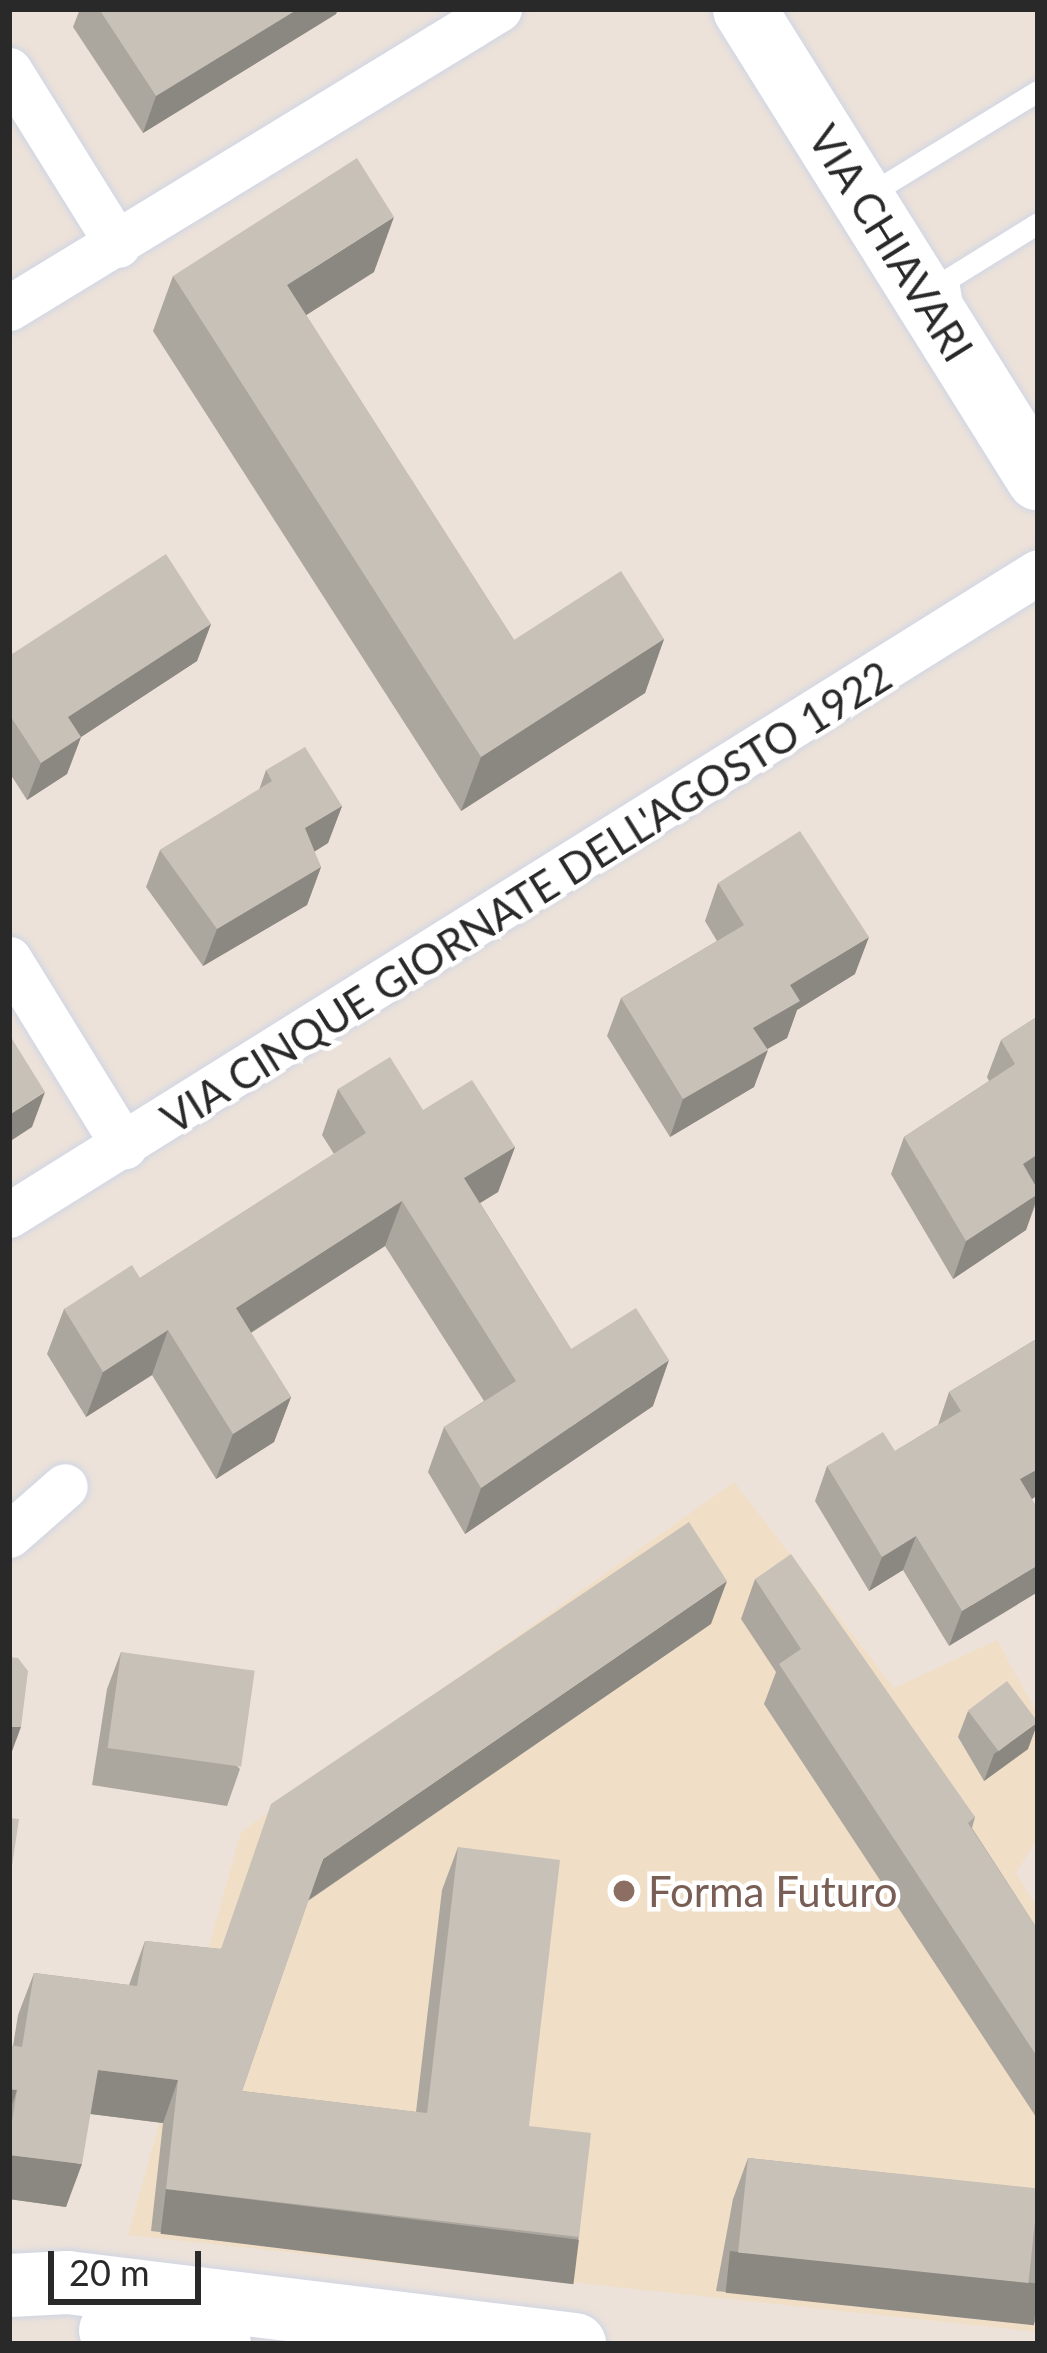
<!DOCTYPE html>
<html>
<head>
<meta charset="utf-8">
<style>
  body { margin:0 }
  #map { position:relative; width:1047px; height:2353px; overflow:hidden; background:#ede2d9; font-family:Lato,sans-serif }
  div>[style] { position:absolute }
  .education>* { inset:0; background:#f0dec7 }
  .roads { filter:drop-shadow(0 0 3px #cfd5e4) drop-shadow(0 0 3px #cfd5e4) }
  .lane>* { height:21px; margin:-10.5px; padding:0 10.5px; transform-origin:10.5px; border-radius:10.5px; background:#fff }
  .street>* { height:45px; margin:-22.5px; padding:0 22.5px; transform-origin:22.5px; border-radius:22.5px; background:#fff }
  .secondary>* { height:63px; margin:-31.5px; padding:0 31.5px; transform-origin:31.5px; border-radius:31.5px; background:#fff }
  .wall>* { inset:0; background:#aba69e }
  .shaded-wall>* { inset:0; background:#8b8781; transform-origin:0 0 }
  .building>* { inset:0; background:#c7c1b8; transform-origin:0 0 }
  .dots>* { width:33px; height:33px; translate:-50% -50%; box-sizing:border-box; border:6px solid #fff; border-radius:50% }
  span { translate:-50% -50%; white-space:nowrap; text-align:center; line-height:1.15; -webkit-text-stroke:9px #fff; paint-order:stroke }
  .street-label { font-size:42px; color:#292929 }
  .education-label { font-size:42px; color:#785e54 }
  .left { translate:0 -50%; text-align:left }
  .frame { position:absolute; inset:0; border:12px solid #292929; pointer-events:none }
  .scale { position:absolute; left:48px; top:2251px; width:153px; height:54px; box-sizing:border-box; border:6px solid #292929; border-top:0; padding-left:15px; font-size:36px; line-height:42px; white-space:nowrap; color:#292929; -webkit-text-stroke:9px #fff; paint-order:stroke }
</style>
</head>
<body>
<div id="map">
  <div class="education">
    <i style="clip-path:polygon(734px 1482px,894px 1688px,997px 1640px,1038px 1715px,1038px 1838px,1016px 1873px,1038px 1909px,1038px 2332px,128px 2235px,241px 1832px)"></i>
  </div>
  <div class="roads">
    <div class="lane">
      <i style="left:868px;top:195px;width:199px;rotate:-31.5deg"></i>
      <i style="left:952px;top:305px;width:26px;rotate:-99deg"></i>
      <i style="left:948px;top:279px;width:106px;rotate:-31.9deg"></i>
    </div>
    <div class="street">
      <i style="left:9px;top:70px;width:206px;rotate:58.1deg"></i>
      <i style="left:9px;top:308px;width:574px;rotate:-31.39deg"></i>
      <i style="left:9px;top:959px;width:220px;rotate:58.4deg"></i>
      <i style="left:9px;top:1215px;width:1213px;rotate:-32deg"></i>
      <i style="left:9px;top:1535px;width:74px;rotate:-41.2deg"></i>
    </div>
    <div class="secondary">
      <i style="left:744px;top:9px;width:554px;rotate:57.97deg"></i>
      <i style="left:9px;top:2285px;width:58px;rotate:-3deg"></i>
      <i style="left:67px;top:2282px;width:511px;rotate:6.97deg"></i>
      <i style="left:110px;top:2330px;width:110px;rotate:7.3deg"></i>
    </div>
  </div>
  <div class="wall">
    <i style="clip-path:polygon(80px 9px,338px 9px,336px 14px,143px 133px,73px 27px)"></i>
    <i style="clip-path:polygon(374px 272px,306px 315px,514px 640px,664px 639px,645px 693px,461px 811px,153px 331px,173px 276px)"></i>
    <i style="clip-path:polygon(211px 624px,197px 661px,81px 737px,67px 774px,27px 800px,9px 772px,9px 656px)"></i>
    <i style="clip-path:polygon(266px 770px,342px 806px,328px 843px,314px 852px,321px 867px,307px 905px,203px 966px,146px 887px,160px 850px,259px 790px)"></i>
    <i style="clip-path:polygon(718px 883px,855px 974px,797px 1010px,787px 1038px,767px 1049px,754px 1087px,670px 1137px,607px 1036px,621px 998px,717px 941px,705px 921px)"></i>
    <i style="clip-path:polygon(1038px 1016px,1038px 1183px,1035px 1185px,1038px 1190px,1038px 1198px,1026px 1230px,953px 1279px,891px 1174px,904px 1137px,989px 1081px,987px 1077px,1001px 1040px)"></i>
    <i style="clip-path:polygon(338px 1089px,423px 1110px,515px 1147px,498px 1192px,480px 1203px,571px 1349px,653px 1406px,465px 1534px,428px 1472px,444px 1427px,484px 1401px,385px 1246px,251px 1333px,291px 1397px,274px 1442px,216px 1479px,152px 1375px,86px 1417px,47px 1354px,64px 1309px,140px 1278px,334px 1154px,322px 1135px)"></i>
    <i style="clip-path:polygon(1038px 1338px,1038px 1495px,1032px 1499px,949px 1646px,903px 1570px,869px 1591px,815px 1501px,827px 1466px,895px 1451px,938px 1425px,949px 1392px)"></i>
    <i style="clip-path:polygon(755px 1579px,975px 1817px,972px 1828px,1038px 1930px,1038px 2120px,764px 1704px,776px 1672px,741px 1619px)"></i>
    <i style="clip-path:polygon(711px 1624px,308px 1901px,242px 2091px,416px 2112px,442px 1890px,458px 1847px,529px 2126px,579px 2237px,564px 2280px,151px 2231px,163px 2123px,90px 2114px,66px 2207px,9px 2199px,9px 2045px,13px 2046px,18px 2015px,34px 1973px,129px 1985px,145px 1941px,220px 1949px)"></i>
    <i style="clip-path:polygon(121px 1652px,240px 1769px,227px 1806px,92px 1785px,107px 1689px)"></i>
    <i style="clip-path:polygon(968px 1711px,1028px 1749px,984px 1781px,958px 1737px)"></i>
    <i style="clip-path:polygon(748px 2158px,1037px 2189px,1038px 2187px,1038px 2323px,716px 2291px,733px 2199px)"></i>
  </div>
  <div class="shaded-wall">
    <i style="clip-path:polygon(298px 9px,338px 9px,336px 14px,143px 133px,156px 96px)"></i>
    <i style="clip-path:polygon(394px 217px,374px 272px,267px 340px,287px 285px)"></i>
    <i style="clip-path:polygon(211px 624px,197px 661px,81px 737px,67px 774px,27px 800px,41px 763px,68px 717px)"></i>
    <i style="clip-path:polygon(664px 639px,645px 693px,461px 811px,481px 757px)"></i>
    <i style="clip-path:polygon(342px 806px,328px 843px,291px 866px,305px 828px)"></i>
    <i style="clip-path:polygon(321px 867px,307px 905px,203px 966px,217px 929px)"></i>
    <i style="clip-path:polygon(869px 937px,855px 974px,797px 1010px,787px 1038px,739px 1065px,753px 1028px,790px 985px)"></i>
    <i style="clip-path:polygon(768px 1050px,754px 1087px,670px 1137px,683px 1099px)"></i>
    <i style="clip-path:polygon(45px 1092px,32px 1127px,9px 1142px,9px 1115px)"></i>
    <i style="clip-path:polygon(515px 1147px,498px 1192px,447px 1223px,464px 1178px)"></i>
    <i style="clip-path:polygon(1038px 1154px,1038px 1183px,1009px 1202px,1023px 1164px)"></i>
    <i style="clip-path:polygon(1038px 1194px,1026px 1230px,953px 1279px,966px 1241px)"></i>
    <i style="clip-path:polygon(402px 1201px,385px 1246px,219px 1353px,236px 1308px)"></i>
    <i style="clip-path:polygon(168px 1330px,152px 1375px,86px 1417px,103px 1372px)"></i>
    <i style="clip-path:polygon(669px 1360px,653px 1406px,465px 1534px,481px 1488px)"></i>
    <i style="clip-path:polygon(291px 1397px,274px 1442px,216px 1479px,233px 1434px)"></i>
    <i style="clip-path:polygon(1038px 1469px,1038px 1495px,1008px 1514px,1020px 1479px)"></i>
    <i style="clip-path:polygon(916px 1536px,903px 1570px,869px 1591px,882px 1557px)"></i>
    <i style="clip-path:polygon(1038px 1565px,1038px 1592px,949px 1646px,962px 1611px)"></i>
    <i style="clip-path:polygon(727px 1581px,711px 1624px,307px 1901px,323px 1859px)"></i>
    <i style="clip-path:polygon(1038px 1722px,1028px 1749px,984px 1781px,994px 1754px)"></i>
    <i style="clip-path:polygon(9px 1727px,21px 1727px,11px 1754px,9px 1754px)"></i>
    <i style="clip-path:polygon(98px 2070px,178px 2080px,163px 2123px,83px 2113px)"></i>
    <i style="clip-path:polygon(9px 2089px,17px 2090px,9px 2113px)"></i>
    <i style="clip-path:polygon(9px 2155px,82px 2164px,66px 2207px,9px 2199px)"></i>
    <i style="left:166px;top:2189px;width:416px;height:45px;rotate:7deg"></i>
    <i style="left:730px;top:2251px;width:310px;height:42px;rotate:6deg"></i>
  </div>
  <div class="building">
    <i style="clip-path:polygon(99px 9px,298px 9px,156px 96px)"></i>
    <i style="clip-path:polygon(357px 158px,394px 217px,287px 285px,514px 640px,621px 571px,664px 639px,481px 757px,173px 276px)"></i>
    <i style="clip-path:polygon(166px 554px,211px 624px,68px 717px,81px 737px,41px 763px,9px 714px,9px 656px)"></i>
    <i style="clip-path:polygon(305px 747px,342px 806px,305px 828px,321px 867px,217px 929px,160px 850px,272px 781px,266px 770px)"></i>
    <i style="clip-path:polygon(800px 831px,869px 937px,790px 985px,800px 1001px,753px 1028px,768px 1050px,683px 1099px,621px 998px,744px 925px,718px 883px)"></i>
    <i style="clip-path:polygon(1038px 1016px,1038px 1154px,1023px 1164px,1038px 1190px,1038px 1194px,966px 1241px,904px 1137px,1015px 1064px,1001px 1040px)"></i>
    <i style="clip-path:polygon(9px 1034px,45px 1092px,9px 1115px)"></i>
    <i style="clip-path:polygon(390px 1057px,423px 1110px,472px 1080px,515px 1147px,464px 1178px,571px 1349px,636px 1308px,669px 1360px,481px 1488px,444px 1427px,516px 1381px,402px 1201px,236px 1308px,291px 1397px,233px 1434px,168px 1330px,103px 1372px,64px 1309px,132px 1265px,140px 1278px,366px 1133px,338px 1089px)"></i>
    <i style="clip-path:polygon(1038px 1338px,1038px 1469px,1020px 1479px,1038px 1509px,1038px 1565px,962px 1611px,916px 1536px,882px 1557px,827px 1466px,883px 1432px,895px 1451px,961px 1411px,949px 1392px)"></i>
    <i style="clip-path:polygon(689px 1522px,727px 1581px,323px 1859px,242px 2091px,427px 2113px,458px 1847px,560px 1860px,529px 2126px,591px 2133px,579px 2237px,166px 2189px,178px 2080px,98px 2070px,82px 2164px,9px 2155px,9px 2140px,17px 2090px,9px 2089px,9px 2045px,22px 2047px,34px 1973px,137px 1986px,145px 1941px,221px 1949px,271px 1804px)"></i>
    <i style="clip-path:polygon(791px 1554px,975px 1817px,968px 1823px,1038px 1930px,1038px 2058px,779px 1664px,801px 1649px,755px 1579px)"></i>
    <i style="left:121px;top:1652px;width:135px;height:97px;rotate:8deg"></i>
    <i style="clip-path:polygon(9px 1657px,18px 1658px,28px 1671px,21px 1727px,9px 1727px)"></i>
    <i style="left:1007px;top:1681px;width:51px;height:49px;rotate:53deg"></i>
    <i style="clip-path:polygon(9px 1818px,19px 1819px,9px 1886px)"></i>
    <i style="left:748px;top:2158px;width:292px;height:95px;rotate:6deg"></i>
  </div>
  <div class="dots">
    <i style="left:624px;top:1891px;background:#8d6e63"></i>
  </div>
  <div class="street-label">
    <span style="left:891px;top:243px;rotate:58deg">VIA CHIAVARI</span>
    <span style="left:526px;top:897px;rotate:-32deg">VIA CINQUE GIORNATE DELL'AGOSTO 1922</span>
  </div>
  <div class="education-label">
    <span class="left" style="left:648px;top:1891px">Forma Futuro</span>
  </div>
  <div class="frame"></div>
  <div class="scale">20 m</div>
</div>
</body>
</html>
